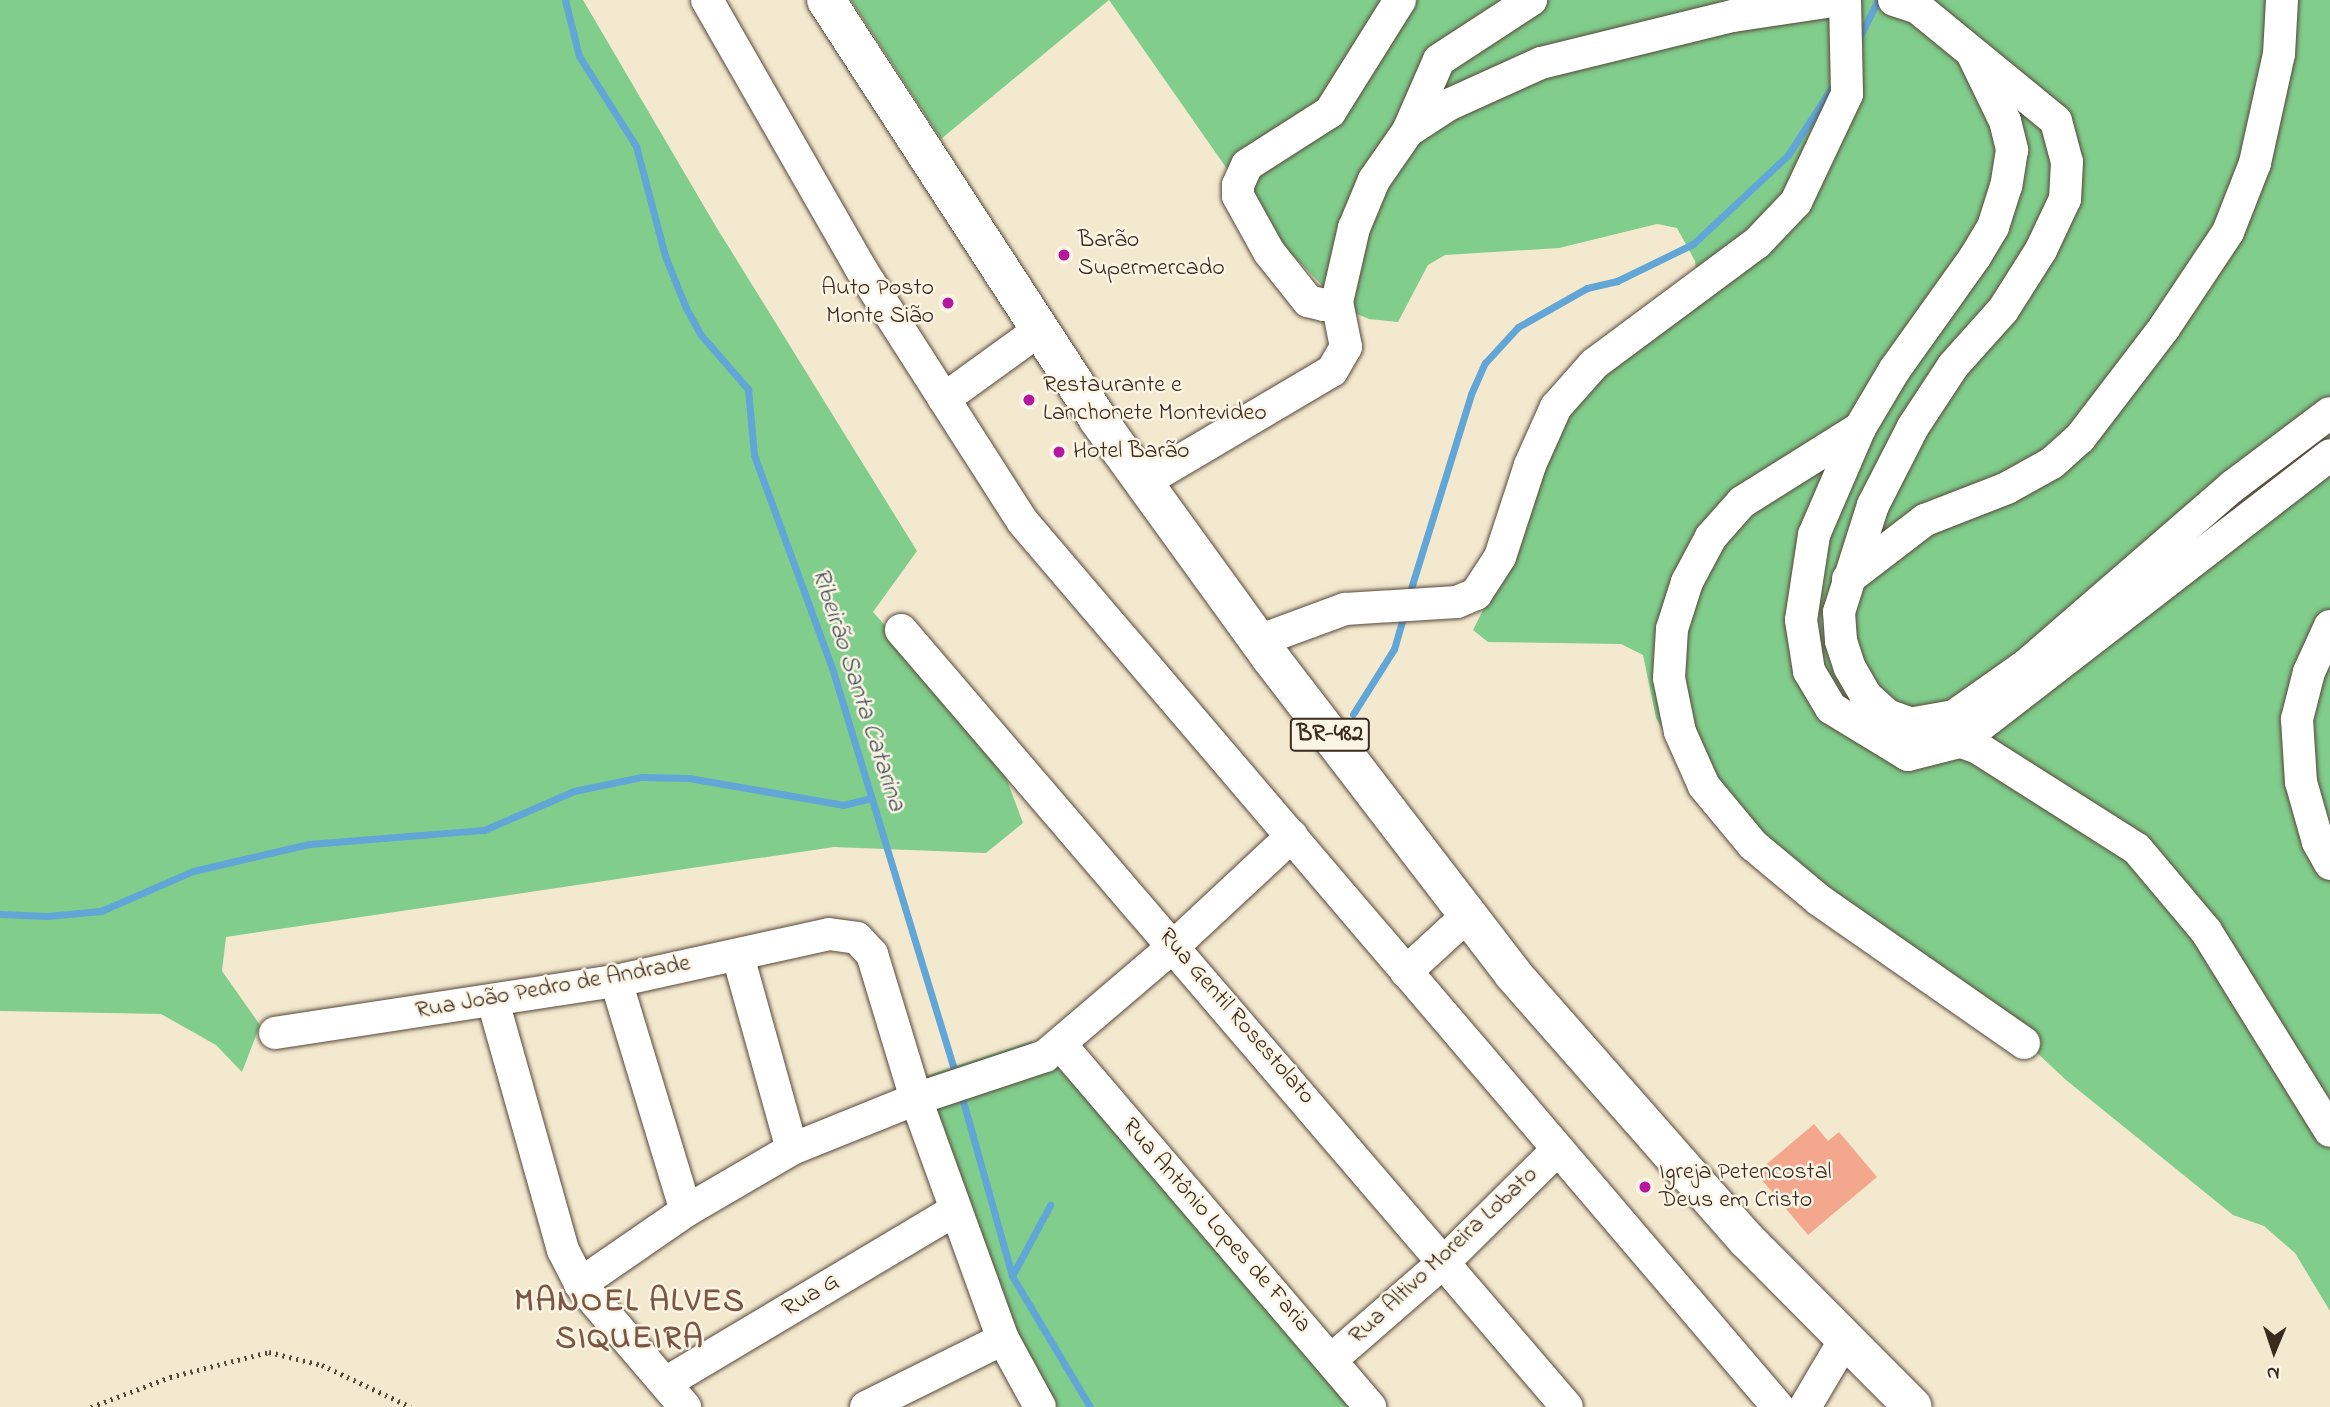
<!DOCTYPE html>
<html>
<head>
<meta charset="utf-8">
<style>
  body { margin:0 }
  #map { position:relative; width:2330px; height:1407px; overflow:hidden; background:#f3e9cf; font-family:"Indie Flower",sans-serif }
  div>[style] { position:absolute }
  .green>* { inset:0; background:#80cd8c }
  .stream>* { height:7px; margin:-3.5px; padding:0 3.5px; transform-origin:3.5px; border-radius:3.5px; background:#61a6d7 }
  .building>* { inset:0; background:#f3a78c }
  .path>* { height:4.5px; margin-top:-2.25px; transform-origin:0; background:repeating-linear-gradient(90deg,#574739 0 2px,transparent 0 7px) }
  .roads { filter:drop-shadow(0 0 2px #574739) drop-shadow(0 0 2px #574739) }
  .minor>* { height:32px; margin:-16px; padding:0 16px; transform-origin:16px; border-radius:16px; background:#fff }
  .highway>* { height:38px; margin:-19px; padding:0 19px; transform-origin:19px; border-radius:19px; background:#fff }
  .dots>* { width:19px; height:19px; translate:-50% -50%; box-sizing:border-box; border:4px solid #fcf5e5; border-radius:50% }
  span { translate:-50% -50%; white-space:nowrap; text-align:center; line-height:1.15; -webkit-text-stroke:5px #fcf5e5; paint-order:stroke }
  .shield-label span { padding:2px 5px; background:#fcf5e5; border:2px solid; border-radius:5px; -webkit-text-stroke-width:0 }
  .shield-label { font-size:23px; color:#3b2a1e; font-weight:700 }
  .poi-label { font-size:24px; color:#3b2a1e }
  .left { translate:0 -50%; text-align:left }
  .right { translate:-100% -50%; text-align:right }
  .street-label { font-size:24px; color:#3b2a1e }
  .water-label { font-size:26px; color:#48555f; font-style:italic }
  .district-label { font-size:32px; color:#7b5644; font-weight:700; letter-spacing:2px }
  .north { position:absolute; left:2239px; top:1316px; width:70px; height:70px; -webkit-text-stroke:5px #fcf5e5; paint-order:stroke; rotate:182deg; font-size:19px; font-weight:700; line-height:28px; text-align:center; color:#3b2a1e }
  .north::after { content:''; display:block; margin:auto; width:24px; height:32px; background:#3b2a1e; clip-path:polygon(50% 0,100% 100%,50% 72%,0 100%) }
</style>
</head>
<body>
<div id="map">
  <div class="green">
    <i style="clip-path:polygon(0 0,583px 0,715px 225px,917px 551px,873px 612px,995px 748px,1023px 823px,986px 853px,834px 847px,226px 937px,222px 971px,260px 1025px,242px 1072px,216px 1045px,161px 1014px,0 1011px)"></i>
    <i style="clip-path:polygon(851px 0,2330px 0,2330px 1311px,2295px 1253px,2264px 1226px,2233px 1215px,2066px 1080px,1988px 1007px,1698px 791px,1656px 718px,1643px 655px,1621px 644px,1488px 642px,1473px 630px,1501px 574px,1553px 431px,1597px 372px,1697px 279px,1695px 261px,1677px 228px,1657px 224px,1559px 248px,1445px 255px,1428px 265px,1398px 322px,1369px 319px,1345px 309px,1274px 236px,1109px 0,941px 139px)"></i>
    <i style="clip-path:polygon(1032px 1041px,1080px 1091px,1349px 1407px,1050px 1407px,1020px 1361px,917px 1079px)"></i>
  </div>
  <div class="stream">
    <i style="left:565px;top:0;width:58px;rotate:76deg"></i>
    <i style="left:579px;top:56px;width:107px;rotate:57.7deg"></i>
    <i style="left:636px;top:146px;width:114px;rotate:75.2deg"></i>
    <i style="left:665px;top:256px;width:56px;rotate:68deg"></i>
    <i style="left:686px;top:308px;width:31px;rotate:61deg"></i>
    <i style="left:701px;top:335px;width:72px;rotate:49deg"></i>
    <i style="left:748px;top:389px;width:66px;rotate:84.8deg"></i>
    <i style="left:754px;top:455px;width:230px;rotate:69.9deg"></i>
    <i style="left:833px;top:671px;width:426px;rotate:73.1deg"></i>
    <i style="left:1858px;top:40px;width:45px;rotate:-63.4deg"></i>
    <i style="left:1408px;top:598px;width:214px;rotate:-72.8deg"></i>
    <i style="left:1471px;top:394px;width:34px;rotate:-66deg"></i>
    <i style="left:1485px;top:363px;width:49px;rotate:-47.5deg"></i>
    <i style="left:1518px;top:327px;width:79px;rotate:-29.5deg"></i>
    <i style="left:1587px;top:288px;width:31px;rotate:-13deg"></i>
    <i style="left:1617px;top:281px;width:85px;rotate:-26deg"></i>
    <i style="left:1693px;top:244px;width:130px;rotate:-43.1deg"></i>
    <i style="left:1788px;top:155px;width:88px;rotate:-57deg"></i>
    <i style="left:1353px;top:714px;width:77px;rotate:-57.8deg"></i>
    <i style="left:1394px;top:649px;width:37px;rotate:-74deg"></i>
    <i style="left:0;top:914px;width:47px;rotate:2.4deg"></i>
    <i style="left:47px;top:916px;width:54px;rotate:-5.3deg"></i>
    <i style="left:101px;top:911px;width:100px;rotate:-23.5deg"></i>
    <i style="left:193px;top:871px;width:119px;rotate:-13.1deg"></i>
    <i style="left:309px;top:844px;width:176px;rotate:-4.6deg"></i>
    <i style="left:484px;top:830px;width:98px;rotate:-23.4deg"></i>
    <i style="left:574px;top:791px;width:68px;rotate:-11.8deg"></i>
    <i style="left:641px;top:777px;width:48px;rotate:1.2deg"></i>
    <i style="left:689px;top:778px;width:156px;rotate:9.9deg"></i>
    <i style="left:843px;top:805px;width:29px;rotate:-14deg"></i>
    <i style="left:961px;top:1094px;width:189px;rotate:74.3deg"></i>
    <i style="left:1012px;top:1276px;width:152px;rotate:59.2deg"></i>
    <i style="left:1012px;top:1276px;width:81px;rotate:-61.8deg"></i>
  </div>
  <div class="building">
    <i style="clip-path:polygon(1814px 1124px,1828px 1141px,1839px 1132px,1877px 1177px,1808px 1235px,1756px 1173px)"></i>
  </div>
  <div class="path">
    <i style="left:91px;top:1407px;width:85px;rotate:-20.8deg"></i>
    <i style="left:170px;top:1377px;width:102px;rotate:-14.2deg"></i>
    <i style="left:269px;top:1352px;width:55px;rotate:13.8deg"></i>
    <i style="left:322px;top:1365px;width:98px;rotate:25.3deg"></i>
  </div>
  <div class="roads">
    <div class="minor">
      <i style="left:707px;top:0;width:310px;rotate:60.2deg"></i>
      <i style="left:861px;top:269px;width:300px;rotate:57.4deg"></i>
      <i style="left:1023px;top:522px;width:1163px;rotate:49.53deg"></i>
      <i style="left:1400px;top:0;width:132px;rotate:122deg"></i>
      <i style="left:1330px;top:112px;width:98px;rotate:147.4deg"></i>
      <i style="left:1247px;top:165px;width:22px;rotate:114deg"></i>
      <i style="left:1238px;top:185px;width:11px;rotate:90deg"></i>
      <i style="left:1238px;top:196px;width:64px;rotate:61deg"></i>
      <i style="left:1269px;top:252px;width:63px;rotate:51.5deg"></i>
      <i style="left:1308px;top:301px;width:16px;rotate:14deg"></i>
      <i style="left:1324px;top:305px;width:13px;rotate:-13deg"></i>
      <i style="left:1337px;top:302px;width:76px;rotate:-77.1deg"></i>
      <i style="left:1354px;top:228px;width:52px;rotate:-67.4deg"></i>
      <i style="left:1374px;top:180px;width:60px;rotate:-55.2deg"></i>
      <i style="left:1408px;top:131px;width:48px;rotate:-33deg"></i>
      <i style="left:1448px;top:105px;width:102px;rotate:-24.3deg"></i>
      <i style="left:1541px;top:63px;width:198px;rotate:-13.8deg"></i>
      <i style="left:1733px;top:16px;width:108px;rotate:-8.5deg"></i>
      <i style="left:1894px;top:0;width:25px;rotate:18deg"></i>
      <i style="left:1918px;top:8px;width:178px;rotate:39.3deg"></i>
      <i style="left:2056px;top:121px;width:42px;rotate:75deg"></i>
      <i style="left:2067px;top:162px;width:37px;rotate:93deg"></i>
      <i style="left:2065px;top:199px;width:56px;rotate:115.2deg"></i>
      <i style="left:2041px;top:250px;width:71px;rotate:122.3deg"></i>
      <i style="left:2003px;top:310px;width:75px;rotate:131.8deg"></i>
      <i style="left:1953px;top:366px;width:73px;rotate:123.3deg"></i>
      <i style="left:1913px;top:427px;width:88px;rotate:117.1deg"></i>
      <i style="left:1873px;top:505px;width:112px;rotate:107.6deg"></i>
      <i style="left:1839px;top:612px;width:29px;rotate:86deg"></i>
      <i style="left:1841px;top:641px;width:28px;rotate:72deg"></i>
      <i style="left:1850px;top:668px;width:32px;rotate:60deg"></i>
      <i style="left:1866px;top:696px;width:28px;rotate:42deg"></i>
      <i style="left:1887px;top:715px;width:97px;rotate:19.9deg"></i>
      <i style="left:1978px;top:748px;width:188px;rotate:32.4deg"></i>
      <i style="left:2137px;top:849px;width:107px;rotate:49.9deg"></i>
      <i style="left:2206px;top:931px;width:235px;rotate:58.2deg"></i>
      <i style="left:1973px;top:55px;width:73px;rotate:64.1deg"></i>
      <i style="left:2005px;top:121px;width:30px;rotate:76deg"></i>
      <i style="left:2012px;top:150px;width:36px;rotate:99deg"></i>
      <i style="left:2006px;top:186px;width:43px;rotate:107.6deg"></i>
      <i style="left:1993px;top:227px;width:35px;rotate:121deg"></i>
      <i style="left:1975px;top:257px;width:138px;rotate:125.5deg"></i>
      <i style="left:1895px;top:369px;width:69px;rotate:120.7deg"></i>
      <i style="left:1860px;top:428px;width:116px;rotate:113.3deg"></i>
      <i style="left:1814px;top:535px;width:86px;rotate:98.7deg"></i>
      <i style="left:1801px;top:620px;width:52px;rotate:81.1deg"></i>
      <i style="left:1809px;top:671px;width:43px;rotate:59.3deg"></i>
      <i style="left:1831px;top:708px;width:90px;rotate:31.4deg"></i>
      <i style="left:1908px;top:755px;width:53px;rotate:-14.3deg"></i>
      <i style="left:1959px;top:742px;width:469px;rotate:-37.7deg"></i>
      <i style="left:1408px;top:131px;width:77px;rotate:-66.4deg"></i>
      <i style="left:1439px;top:60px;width:110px;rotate:-33.1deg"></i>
      <i style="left:944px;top:399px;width:116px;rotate:-35.9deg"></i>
      <i style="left:1860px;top:428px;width:139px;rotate:147.9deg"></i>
      <i style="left:1742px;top:502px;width:47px;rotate:131.5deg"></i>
      <i style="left:1711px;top:537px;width:51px;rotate:118.1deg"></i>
      <i style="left:1687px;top:582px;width:49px;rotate:107.7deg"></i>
      <i style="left:1672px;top:629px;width:49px;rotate:93.5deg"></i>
      <i style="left:1669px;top:678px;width:55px;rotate:78.5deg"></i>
      <i style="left:1680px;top:732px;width:59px;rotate:66deg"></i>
      <i style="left:1704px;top:786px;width:77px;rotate:50.3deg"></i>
      <i style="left:1753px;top:845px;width:86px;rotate:39.8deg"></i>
      <i style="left:1819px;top:900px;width:250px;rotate:34.9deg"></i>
      <i style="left:1144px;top:482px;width:218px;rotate:-30.6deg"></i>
      <i style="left:1332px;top:371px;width:28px;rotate:-60deg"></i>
      <i style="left:1346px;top:347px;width:46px;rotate:-101.3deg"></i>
      <i style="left:1848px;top:579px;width:97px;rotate:-37.5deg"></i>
      <i style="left:1925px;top:520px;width:88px;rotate:-21.3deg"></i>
      <i style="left:2007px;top:488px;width:51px;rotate:-29.1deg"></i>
      <i style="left:2052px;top:463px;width:38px;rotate:-42deg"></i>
      <i style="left:2080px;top:438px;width:138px;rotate:-52.6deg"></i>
      <i style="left:2164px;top:328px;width:115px;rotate:-56.3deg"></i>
      <i style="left:2228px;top:232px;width:74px;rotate:-68.6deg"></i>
      <i style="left:2255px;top:163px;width:112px;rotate:-77.6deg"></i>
      <i style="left:2279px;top:54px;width:54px;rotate:-86.8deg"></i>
      <i style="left:2330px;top:626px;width:51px;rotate:114.5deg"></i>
      <i style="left:2309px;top:672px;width:49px;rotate:104.3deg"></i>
      <i style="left:2297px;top:719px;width:63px;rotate:86.4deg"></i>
      <i style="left:2301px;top:782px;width:62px;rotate:74.2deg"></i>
      <i style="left:2318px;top:842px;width:25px;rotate:61deg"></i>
      <i style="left:901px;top:630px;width:1023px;rotate:49.4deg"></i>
      <i style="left:1258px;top:641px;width:93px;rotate:-20.2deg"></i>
      <i style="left:1345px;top:609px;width:112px;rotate:-3.6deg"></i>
      <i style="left:1457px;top:602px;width:21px;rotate:-23deg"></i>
      <i style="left:1476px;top:594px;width:44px;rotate:-57deg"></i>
      <i style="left:1500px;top:557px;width:97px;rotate:-71.9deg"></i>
      <i style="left:1530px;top:465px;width:64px;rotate:-65.9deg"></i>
      <i style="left:1556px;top:407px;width:57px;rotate:-48.5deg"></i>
      <i style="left:1594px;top:364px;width:203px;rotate:-36.6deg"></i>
      <i style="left:1757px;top:243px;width:57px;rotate:-46.4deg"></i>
      <i style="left:1796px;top:202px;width:119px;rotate:-64.7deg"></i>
      <i style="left:1847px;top:94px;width:94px;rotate:-91.2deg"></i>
      <i style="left:1909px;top:724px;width:46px;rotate:-10.1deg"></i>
      <i style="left:1954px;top:716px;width:87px;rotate:-35.2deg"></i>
      <i style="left:2025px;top:666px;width:275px;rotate:-40.9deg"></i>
      <i style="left:2233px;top:486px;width:121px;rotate:-37deg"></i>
      <i style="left:738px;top:956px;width:200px;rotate:74.4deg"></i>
      <i style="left:1406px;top:972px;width:84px;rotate:-42.6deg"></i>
      <i style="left:616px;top:981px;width:240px;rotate:73.1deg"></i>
      <i style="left:493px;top:1001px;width:259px;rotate:74.3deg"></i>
      <i style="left:563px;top:1250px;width:38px;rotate:63deg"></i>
      <i style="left:580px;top:1284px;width:162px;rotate:49.5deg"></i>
      <i style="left:275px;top:1033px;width:345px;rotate:-8.7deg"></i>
      <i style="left:616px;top:981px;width:218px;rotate:-12.4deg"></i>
      <i style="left:829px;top:934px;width:28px;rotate:8deg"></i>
      <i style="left:857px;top:938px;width:22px;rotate:47deg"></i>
      <i style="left:872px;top:954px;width:152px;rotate:73.1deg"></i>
      <i style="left:916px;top:1099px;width:255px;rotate:70.1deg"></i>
      <i style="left:1003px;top:1339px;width:77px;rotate:61.4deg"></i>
      <i style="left:1061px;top:1045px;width:476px;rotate:49.5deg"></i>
      <i style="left:580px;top:1284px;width:129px;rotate:-34.6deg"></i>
      <i style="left:686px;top:1211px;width:123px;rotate:-30.3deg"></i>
      <i style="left:792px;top:1149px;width:134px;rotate:-22deg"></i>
      <i style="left:916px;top:1099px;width:136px;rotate:-18.4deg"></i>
      <i style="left:1045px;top:1056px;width:171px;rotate:-40.5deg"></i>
      <i style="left:1175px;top:945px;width:160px;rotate:-43deg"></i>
      <i style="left:1331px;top:1360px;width:152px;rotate:-41deg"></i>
      <i style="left:1446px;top:1260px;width:155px;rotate:-44.7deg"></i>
      <i style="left:667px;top:1382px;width:335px;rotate:-30.8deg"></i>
      <i style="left:866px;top:1407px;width:153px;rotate:-26.4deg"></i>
      <i style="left:1805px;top:1407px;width:77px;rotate:-59.4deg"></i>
    </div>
    <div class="highway">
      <i style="left:826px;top:0;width:498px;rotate:57deg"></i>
      <i style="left:1097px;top:418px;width:295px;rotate:54.1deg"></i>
      <i style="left:1270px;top:657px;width:399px;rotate:52.5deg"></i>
      <i style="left:1513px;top:974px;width:354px;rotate:48.7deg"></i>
      <i style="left:1747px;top:1240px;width:235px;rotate:45.2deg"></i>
    </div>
  </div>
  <div class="dots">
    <i style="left:1064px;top:255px;background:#b5179e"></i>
    <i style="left:948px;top:303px;background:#b5179e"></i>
    <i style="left:1029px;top:400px;background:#b5179e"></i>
    <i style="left:1059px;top:452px;background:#b5179e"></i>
    <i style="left:1645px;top:1187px;background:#b5179e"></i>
  </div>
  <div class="shield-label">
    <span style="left:1330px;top:735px">BR-482</span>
  </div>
  <div class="poi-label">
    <span class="left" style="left:1078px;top:255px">Barão<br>Supermercado</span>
    <span class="right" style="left:934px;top:303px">Auto Posto<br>Monte Sião</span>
    <span class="left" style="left:1043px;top:400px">Restaurante e<br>Lanchonete Montevideo</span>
    <span class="left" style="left:1073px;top:452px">Hotel Barão</span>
    <span class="left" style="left:1659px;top:1187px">Igreja Petencostal<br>Deus em Cristo</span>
  </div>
  <div class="street-label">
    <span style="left:553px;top:988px;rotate:-10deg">Rua João Pedro de Andrade</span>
    <span style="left:1236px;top:1017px;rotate:49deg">Rua Gentil Rosestolato</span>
    <span style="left:1216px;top:1226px;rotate:49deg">Rua Antônio Lopes de Faria</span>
    <span style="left:1444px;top:1256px;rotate:-43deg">Rua Altivo Moreira Lobato</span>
    <span style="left:811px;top:1296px;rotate:-31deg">Rua G</span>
  </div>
  <div class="water-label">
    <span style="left:857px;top:690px;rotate:72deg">Ribeirão Santa Catarina</span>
  </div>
  <div class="district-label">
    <span style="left:630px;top:1322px">MANOEL ALVES<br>SIQUEIRA</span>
  </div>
  <div class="north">N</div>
</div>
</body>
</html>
